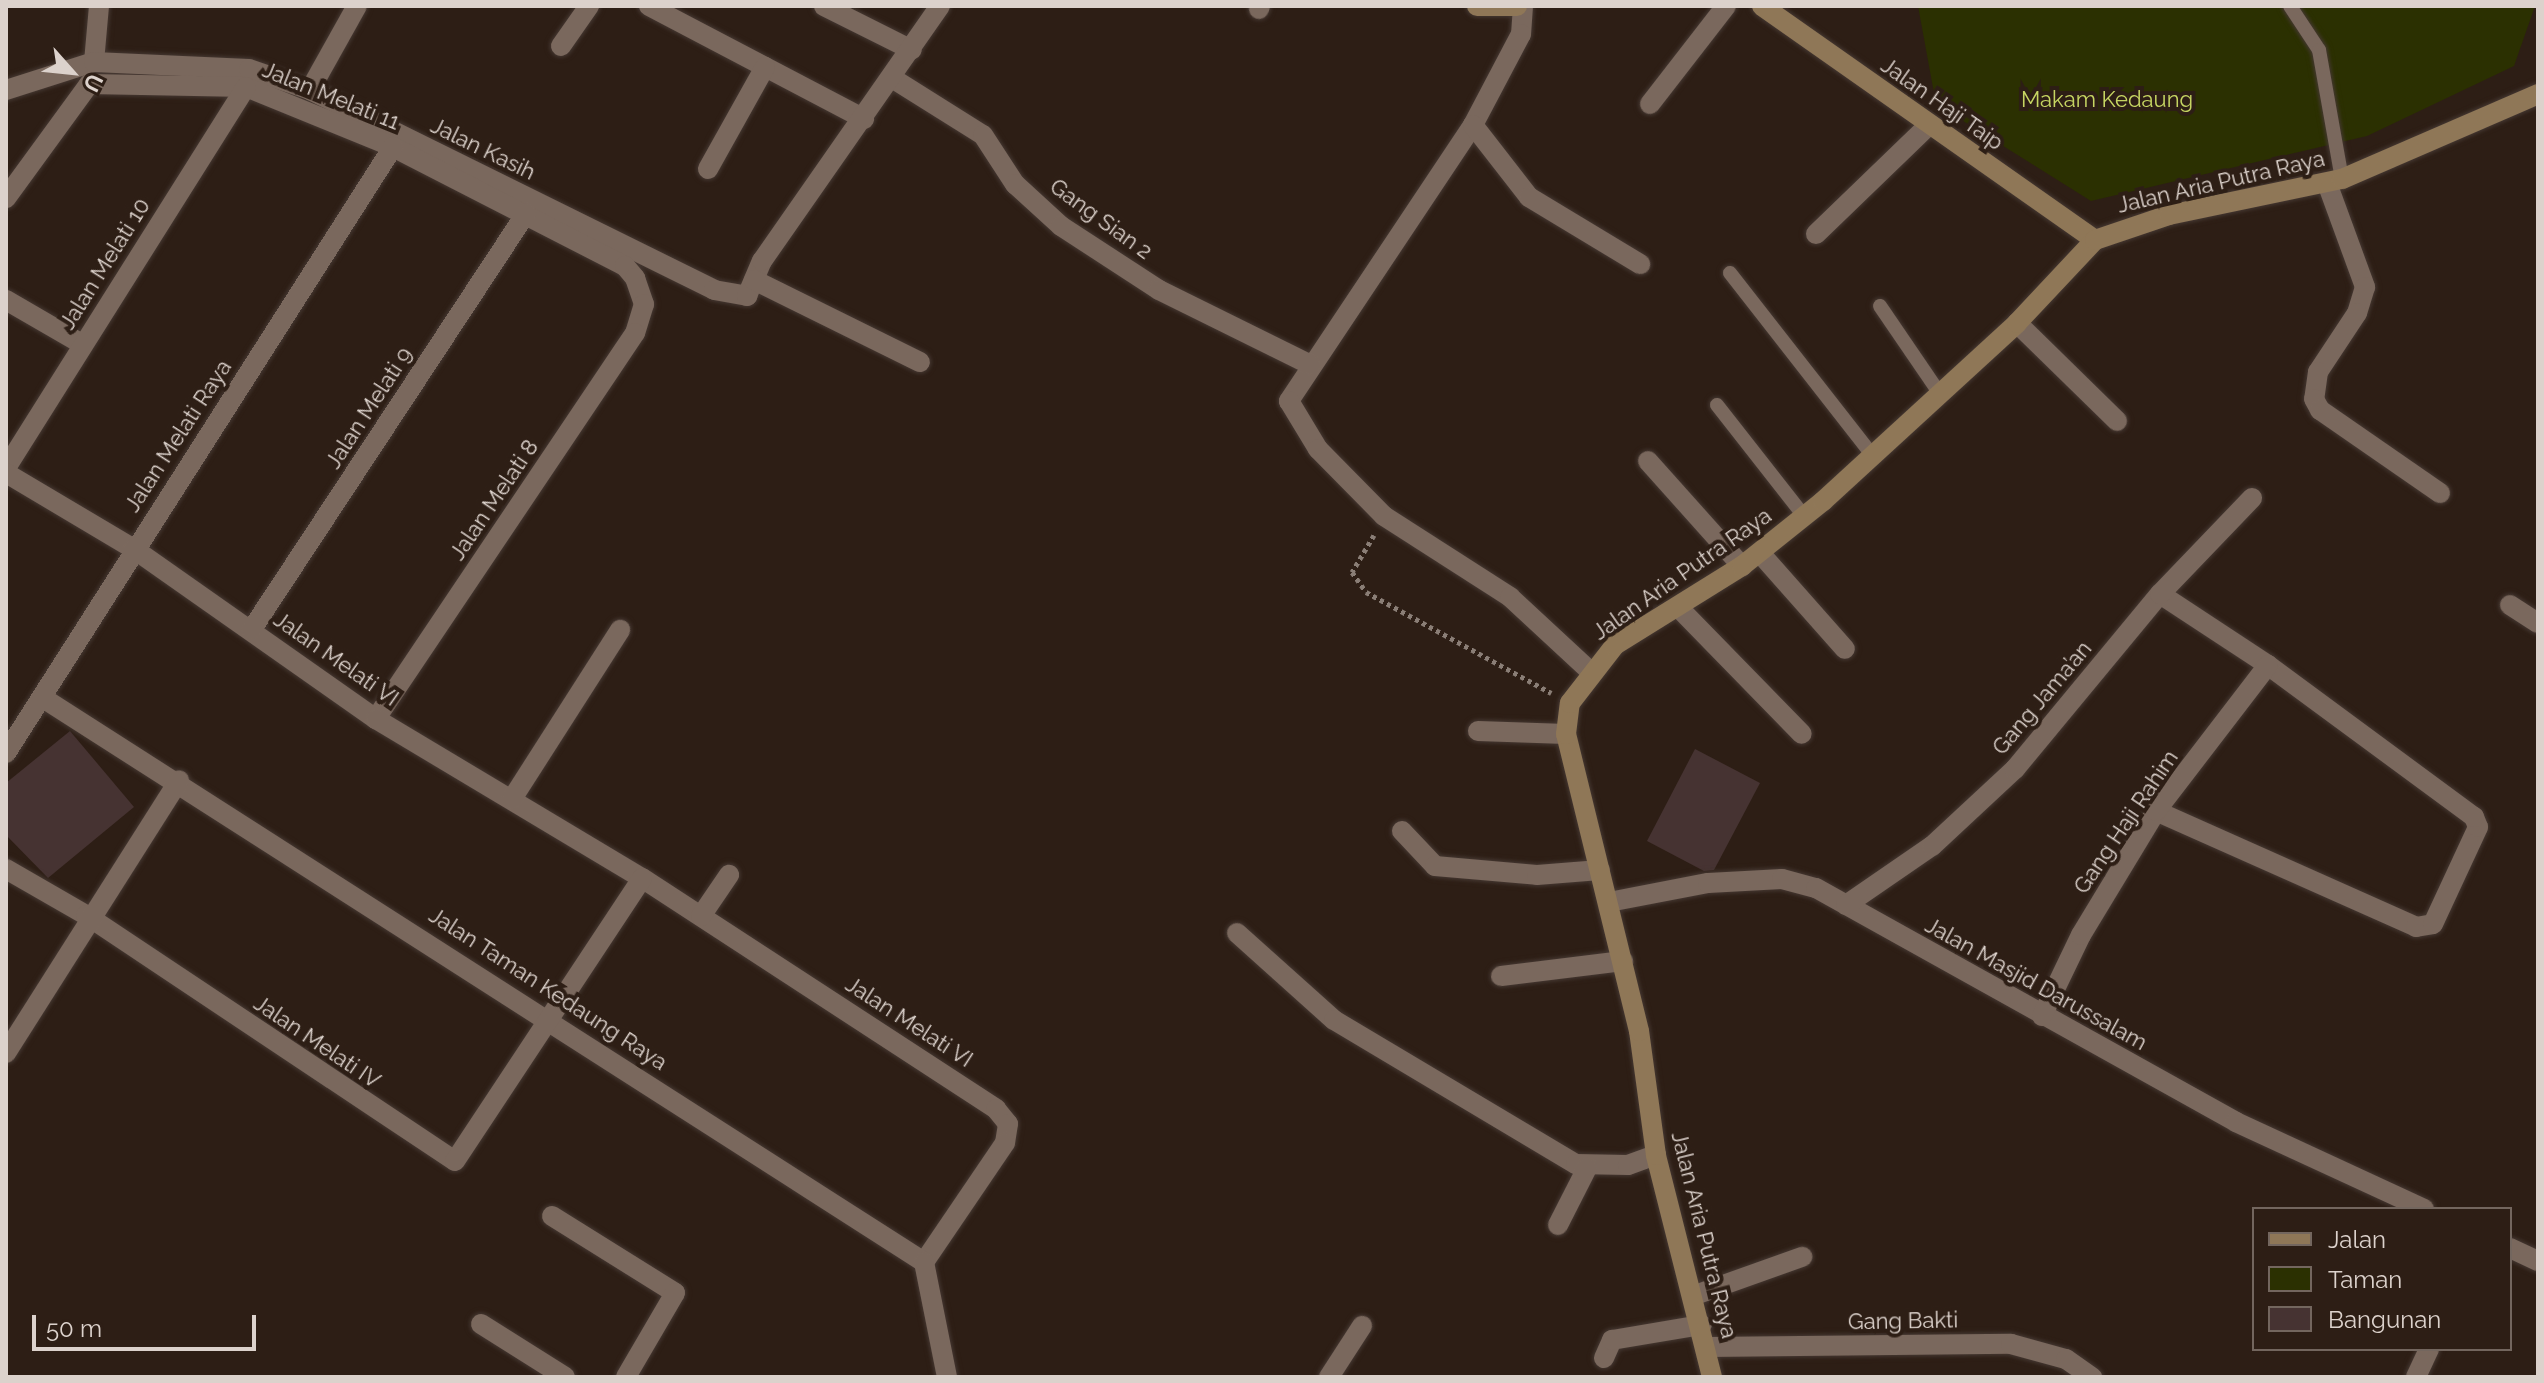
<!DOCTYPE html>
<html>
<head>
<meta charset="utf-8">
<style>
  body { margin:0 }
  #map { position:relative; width:2544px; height:1383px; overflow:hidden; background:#2d1e15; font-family:Raleway,sans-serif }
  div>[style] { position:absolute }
  .green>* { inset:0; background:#2b3001 }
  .building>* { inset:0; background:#463332 }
  .path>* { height:5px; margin-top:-2.5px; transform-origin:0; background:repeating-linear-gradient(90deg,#8a7e76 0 4px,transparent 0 8px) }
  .roads { filter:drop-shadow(0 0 2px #453832) drop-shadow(0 0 2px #453832) }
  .lane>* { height:14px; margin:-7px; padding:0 7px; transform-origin:7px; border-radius:7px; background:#7a685d }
  .street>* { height:20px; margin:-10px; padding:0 10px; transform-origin:10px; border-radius:10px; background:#7a685d }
  .secondary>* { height:20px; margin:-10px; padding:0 10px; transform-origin:10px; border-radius:10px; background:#8f7757 }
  span { translate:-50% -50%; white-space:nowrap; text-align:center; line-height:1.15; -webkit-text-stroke:8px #2d1e15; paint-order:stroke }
  .street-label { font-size:22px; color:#dcd2cc }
  .park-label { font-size:22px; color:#c6d562 }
  .frame { position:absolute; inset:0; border:8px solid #dcd2cc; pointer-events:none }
  .legend { position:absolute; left:2252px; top:1207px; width:260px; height:144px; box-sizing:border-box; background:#2d1e15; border:2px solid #73665e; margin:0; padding:10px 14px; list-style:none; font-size:24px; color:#dcd2cc }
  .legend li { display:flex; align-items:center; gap:16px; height:40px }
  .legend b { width:40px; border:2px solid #73665e }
  .north { position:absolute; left:32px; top:32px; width:80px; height:80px; -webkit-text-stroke:6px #2d1e15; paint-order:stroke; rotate:117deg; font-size:22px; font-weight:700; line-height:32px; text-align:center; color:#dcd2cc }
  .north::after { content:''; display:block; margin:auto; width:28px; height:36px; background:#dcd2cc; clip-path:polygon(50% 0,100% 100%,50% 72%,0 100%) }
  .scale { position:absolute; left:32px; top:1315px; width:224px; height:36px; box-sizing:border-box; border:4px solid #dcd2cc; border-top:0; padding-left:10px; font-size:24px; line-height:28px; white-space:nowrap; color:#dcd2cc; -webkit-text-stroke:6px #2d1e15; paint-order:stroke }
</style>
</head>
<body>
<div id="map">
  <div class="green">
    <i style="clip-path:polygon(1918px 6px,2535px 6px,2514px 66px,2367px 136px,2091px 201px,1936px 104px)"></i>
  </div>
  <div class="building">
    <i style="clip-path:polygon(70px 731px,134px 807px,48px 878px,6px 835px,6px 783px)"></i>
    <i style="clip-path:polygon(1695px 749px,1760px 783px,1714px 870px,1704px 871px,1647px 841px)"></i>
  </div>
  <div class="path">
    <i style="left:1374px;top:535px;width:43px;rotate:120.7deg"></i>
    <i style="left:1352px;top:572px;width:24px;rotate:55deg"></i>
    <i style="left:1366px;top:592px;width:211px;rotate:28.6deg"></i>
  </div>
  <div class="roads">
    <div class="lane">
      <i style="left:2290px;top:6px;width:53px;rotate:56.6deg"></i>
      <i style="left:2319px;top:50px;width:131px;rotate:79.9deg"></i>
      <i style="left:1730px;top:273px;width:231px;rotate:52deg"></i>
      <i style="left:1880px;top:306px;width:107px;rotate:55.7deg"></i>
      <i style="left:1717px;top:405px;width:141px;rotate:51.9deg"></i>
    </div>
    <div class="street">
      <i style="left:649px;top:6px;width:243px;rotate:27.7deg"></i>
      <i style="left:824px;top:6px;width:98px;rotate:26.6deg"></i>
      <i style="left:1523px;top:6px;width:28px;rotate:94deg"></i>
      <i style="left:1521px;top:34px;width:103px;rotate:117.8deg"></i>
      <i style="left:1473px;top:125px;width:332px;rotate:123.7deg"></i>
      <i style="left:1289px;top:401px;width:56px;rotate:58.9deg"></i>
      <i style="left:1318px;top:449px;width:94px;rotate:45.4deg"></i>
      <i style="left:1384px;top:516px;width:150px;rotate:32.7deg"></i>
      <i style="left:1510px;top:597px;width:110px;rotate:42.8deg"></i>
      <i style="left:1259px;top:9px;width:3px;rotate:-72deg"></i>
      <i style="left:561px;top:46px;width:49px;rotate:-55deg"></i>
      <i style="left:94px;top:62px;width:56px;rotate:-84.9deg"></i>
      <i style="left:892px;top:78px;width:107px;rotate:32.1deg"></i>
      <i style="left:983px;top:135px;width:59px;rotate:56.9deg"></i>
      <i style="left:1015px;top:184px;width:62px;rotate:42.4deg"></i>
      <i style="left:1061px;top:226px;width:117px;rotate:33.1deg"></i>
      <i style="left:1159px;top:290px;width:169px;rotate:26.3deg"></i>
      <i style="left:6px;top:90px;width:92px;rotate:-17.7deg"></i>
      <i style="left:94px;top:62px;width:155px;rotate:2.6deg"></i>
      <i style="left:249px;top:69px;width:65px;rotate:19deg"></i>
      <i style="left:310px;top:90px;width:451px;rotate:26.3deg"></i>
      <i style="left:714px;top:290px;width:34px;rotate:10deg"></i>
      <i style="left:747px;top:296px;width:38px;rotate:-67deg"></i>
      <i style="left:762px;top:261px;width:311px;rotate:-55.1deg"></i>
      <i style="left:310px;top:90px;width:96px;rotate:-60.8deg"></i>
      <i style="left:1650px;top:104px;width:124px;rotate:-52.2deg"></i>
      <i style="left:1473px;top:125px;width:91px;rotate:52.1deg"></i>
      <i style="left:1529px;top:197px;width:130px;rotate:31.1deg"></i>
      <i style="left:708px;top:169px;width:117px;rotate:-60.8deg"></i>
      <i style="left:2327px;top:183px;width:111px;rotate:69.9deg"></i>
      <i style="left:2365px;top:287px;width:27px;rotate:107deg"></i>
      <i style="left:2357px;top:313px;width:71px;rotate:123.5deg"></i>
      <i style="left:2318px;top:372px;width:27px;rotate:98deg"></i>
      <i style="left:2314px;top:399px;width:13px;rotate:61deg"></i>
      <i style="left:2320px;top:410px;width:146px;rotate:34.7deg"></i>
      <i style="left:6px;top:198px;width:141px;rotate:-53.9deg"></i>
      <i style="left:89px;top:84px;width:157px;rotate:1.1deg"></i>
      <i style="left:246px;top:87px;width:159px;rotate:22.2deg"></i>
      <i style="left:393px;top:147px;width:261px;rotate:27.2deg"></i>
      <i style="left:625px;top:266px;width:16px;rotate:50deg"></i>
      <i style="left:635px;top:278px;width:28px;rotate:71deg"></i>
      <i style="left:644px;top:304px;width:30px;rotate:107deg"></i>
      <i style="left:635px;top:333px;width:465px;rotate:123.9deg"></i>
      <i style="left:1816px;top:234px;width:158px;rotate:-44deg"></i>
      <i style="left:754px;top:280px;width:185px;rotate:26.3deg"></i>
      <i style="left:6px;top:300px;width:88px;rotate:30.1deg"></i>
      <i style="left:2017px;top:323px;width:140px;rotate:44.4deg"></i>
      <i style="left:1648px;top:461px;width:141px;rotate:48.2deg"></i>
      <i style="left:6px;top:468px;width:450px;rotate:-57.8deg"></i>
      <i style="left:6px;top:473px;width:149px;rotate:30.7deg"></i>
      <i style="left:134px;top:549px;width:296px;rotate:35.1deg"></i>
      <i style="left:376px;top:719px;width:310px;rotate:30.9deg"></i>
      <i style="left:642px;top:878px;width:423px;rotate:33.1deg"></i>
      <i style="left:996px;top:1109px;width:19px;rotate:51deg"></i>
      <i style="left:1008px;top:1124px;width:19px;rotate:99deg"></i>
      <i style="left:1005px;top:1143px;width:144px;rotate:124.2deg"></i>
      <i style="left:1760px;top:553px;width:128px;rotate:48.5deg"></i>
      <i style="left:2510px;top:605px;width:33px;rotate:33deg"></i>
      <i style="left:1678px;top:607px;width:177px;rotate:45.7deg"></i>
      <i style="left:252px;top:629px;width:498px;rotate:-56.6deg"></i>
      <i style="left:43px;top:698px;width:1046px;rotate:32.63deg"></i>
      <i style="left:924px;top:1262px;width:117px;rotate:78.7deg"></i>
      <i style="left:1478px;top:731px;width:88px;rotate:2deg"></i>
      <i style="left:6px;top:753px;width:719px;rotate:-57.44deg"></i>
      <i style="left:512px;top:799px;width:201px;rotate:-57.4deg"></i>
      <i style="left:2156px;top:811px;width:285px;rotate:24deg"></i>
      <i style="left:2416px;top:927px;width:17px;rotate:-10deg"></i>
      <i style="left:2433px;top:924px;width:107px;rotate:-65.1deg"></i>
      <i style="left:2478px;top:827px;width:11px;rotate:-112deg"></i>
      <i style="left:2474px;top:817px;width:256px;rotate:-143.6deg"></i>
      <i style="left:2268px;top:665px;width:129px;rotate:-146.7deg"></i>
      <i style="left:1402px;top:831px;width:48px;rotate:46.7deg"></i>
      <i style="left:1435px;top:866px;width:102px;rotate:5deg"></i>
      <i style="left:1537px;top:875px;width:63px;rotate:-4.5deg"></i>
      <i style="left:6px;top:869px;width:92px;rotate:29.9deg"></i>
      <i style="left:86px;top:915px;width:443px;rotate:33.7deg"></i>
      <i style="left:455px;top:1161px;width:339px;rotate:-56.5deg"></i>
      <i style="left:1609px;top:902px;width:101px;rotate:-10.9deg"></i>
      <i style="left:1708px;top:883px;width:74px;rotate:-3.1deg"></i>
      <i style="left:1782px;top:879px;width:35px;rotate:15deg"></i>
      <i style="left:1816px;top:888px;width:481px;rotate:29.1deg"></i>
      <i style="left:2236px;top:1122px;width:207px;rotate:24.8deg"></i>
      <i style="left:1846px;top:905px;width:104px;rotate:-34.5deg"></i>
      <i style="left:1932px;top:846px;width:113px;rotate:-42.9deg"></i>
      <i style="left:2015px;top:769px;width:227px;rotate:-50.4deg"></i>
      <i style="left:2160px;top:594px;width:133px;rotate:-46.2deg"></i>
      <i style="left:701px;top:916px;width:50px;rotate:-55.7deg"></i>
      <i style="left:1237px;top:933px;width:130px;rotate:41.9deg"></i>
      <i style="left:1334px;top:1020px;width:282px;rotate:30.8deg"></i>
      <i style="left:1576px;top:1164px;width:52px;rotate:1.1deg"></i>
      <i style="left:1628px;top:1165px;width:30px;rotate:-20deg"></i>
      <i style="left:1501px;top:976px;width:123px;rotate:-7deg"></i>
      <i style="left:2042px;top:1016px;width:90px;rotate:-64.3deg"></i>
      <i style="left:2081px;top:935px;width:145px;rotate:-58.8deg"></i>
      <i style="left:2156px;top:811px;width:184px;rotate:-52.5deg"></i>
      <i style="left:6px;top:1053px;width:323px;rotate:-57.6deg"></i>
      <i style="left:552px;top:1216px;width:145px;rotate:32deg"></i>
      <i style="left:675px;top:1293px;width:97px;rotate:120.3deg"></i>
      <i style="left:1558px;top:1225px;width:64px;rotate:-63deg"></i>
      <i style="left:2510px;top:1248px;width:31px;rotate:25deg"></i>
      <i style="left:1695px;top:1295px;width:114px;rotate:-19.6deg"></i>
      <i style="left:481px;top:1324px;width:99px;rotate:32.2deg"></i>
      <i style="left:1707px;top:1347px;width:304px;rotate:-0.6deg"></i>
      <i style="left:2011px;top:1344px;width:57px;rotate:15.3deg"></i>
      <i style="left:2066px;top:1359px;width:32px;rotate:35deg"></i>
      <i style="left:1604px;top:1358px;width:20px;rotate:-66deg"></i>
      <i style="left:1612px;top:1340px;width:91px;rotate:-9.5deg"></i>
      <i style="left:1329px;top:1377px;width:61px;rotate:-57.1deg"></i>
      <i style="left:2416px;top:1377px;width:31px;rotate:-65deg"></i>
    </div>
    <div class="secondary">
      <i style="left:1477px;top:6px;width:40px"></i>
      <i style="left:1762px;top:6px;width:407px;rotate:35.1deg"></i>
      <i style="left:1712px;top:1377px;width:229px;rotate:-104.2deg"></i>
      <i style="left:1656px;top:1155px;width:125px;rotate:-97.8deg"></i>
      <i style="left:1639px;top:1031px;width:306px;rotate:-103.8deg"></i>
      <i style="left:1566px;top:734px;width:31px;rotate:-83deg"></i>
      <i style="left:1570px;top:703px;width:73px;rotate:-52.2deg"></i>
      <i style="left:1615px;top:645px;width:150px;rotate:-31.9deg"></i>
      <i style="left:1742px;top:566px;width:104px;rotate:-38.7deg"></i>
      <i style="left:1823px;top:501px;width:263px;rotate:-42.5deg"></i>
      <i style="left:2017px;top:323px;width:114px;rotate:-46.8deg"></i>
      <i style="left:2095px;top:240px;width:78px;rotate:-18.7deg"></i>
      <i style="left:2169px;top:215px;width:177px;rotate:-11.8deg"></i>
      <i style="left:2342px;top:179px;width:214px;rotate:-23.4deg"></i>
    </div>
  </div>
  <div class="street-label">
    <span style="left:331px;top:96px;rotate:22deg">Jalan Melati 11</span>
    <span style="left:1942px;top:104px;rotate:35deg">Jalan Haji Taip</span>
    <span style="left:483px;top:149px;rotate:26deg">Jalan Kasih</span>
    <span style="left:2221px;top:182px;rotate:-13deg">Jalan Aria Putra Raya</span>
    <span style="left:1101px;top:219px;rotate:36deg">Gang Sian 2</span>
    <span style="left:105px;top:264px;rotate:-58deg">Jalan Melati 10</span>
    <span style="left:369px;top:408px;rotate:-57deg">Jalan Melati 9</span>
    <span style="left:178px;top:436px;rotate:-57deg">Jalan Melati Raya</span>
    <span style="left:494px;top:500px;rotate:-56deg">Jalan Melati 8</span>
    <span style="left:1682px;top:574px;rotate:-35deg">Jalan Aria Putra Raya</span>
    <span style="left:336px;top:659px;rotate:35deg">Jalan Melati VI</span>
    <span style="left:2042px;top:698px;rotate:-50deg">Gang Jama’an</span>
    <span style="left:2126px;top:822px;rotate:-56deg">Gang Haji Rahim</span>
    <span style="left:2036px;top:984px;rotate:29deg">Jalan Masjid Darussalam</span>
    <span style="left:548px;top:989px;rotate:33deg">Jalan Taman Kedaung Raya</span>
    <span style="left:909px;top:1022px;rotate:33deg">Jalan Melati VI</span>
    <span style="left:317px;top:1042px;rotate:34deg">Jalan Melati IV</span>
    <span style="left:1704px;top:1235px;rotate:76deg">Jalan Aria Putra Raya</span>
    <span style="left:1903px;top:1321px;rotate:-1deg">Gang Bakti</span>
  </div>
  <div class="park-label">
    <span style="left:2107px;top:100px">Makam Kedaung</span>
  </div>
  <div class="frame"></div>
  <ul class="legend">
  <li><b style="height:10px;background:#8f7757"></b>Jalan</li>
  <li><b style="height:22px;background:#2b3001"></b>Taman</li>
  <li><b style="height:22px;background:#463332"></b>Bangunan</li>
  </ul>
  <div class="north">U</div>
  <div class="scale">50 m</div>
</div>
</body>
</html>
